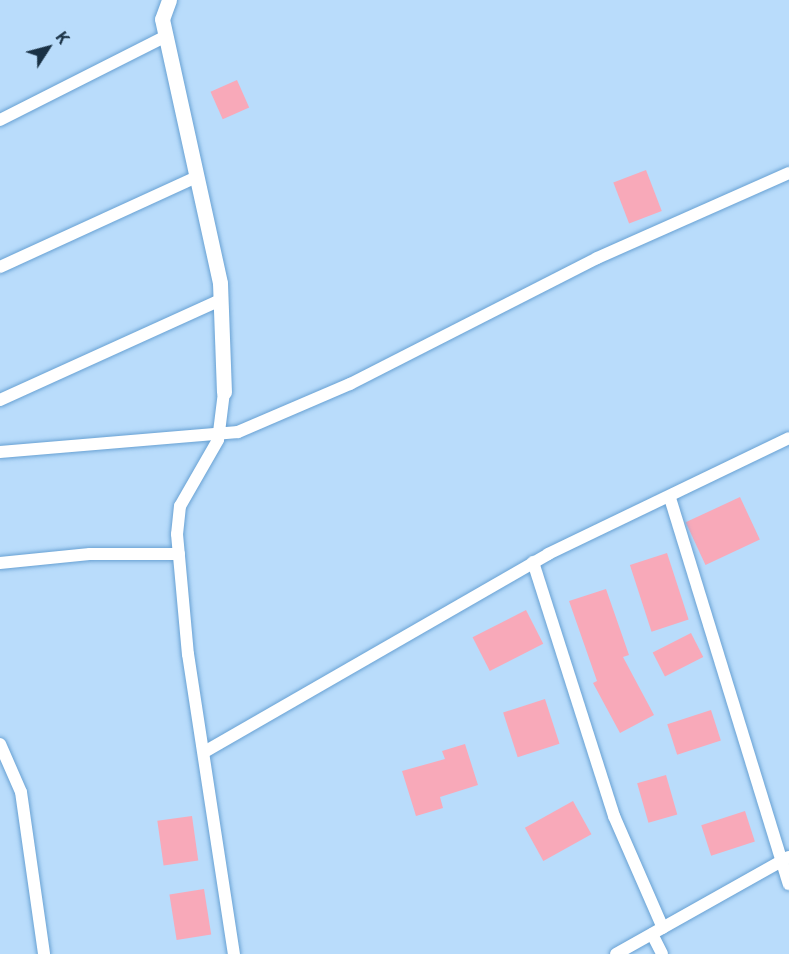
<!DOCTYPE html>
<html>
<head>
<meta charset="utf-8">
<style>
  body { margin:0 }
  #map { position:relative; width:789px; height:954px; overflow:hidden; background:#b9dcfb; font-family:"Open Sans",sans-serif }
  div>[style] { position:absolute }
  .building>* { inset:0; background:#f8a9b9; transform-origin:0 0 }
  .roads { filter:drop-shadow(0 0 2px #68a1d3) drop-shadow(0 0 2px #68a1d3) }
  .minor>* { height:12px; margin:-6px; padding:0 6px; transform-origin:6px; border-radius:6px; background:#fff }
  .tertiary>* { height:15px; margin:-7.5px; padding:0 7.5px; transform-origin:7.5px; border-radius:7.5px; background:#fff }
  span { translate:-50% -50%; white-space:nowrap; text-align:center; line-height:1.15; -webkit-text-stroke:5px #b9dcfb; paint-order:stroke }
  .north { position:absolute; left:18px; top:18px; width:60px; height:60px; -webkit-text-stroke:4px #b9dcfb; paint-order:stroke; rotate:54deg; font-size:16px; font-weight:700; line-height:24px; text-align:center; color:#193145 }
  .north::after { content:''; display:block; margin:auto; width:21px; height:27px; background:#193145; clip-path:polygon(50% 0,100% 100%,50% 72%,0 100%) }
</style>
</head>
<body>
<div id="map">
  <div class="building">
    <i style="left:237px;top:80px;width:30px;height:29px;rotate:66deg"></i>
    <i style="left:646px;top:170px;width:44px;height:35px;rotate:69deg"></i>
    <i style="left:740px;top:497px;width:47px;height:60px;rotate:65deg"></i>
    <i style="left:667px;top:553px;width:70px;height:39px;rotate:72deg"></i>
    <i style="clip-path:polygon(606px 589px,629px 655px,623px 657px,654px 715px,620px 733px,593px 683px,597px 681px,569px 601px)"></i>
    <i style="left:526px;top:610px;width:38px;height:60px;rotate:63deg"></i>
    <i style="left:691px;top:633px;width:27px;height:43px;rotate:63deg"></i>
    <i style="left:545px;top:699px;width:47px;height:44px;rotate:72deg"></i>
    <i style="left:711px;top:710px;width:32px;height:46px;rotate:72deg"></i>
    <i style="clip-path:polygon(465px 744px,478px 785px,440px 797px,443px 808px,416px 816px,402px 771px,445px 759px,442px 751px)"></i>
    <i style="left:666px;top:775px;width:41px;height:30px;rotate:74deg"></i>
    <i style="left:573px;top:801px;width:38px;height:55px;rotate:61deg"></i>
    <i style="left:745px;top:811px;width:32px;height:46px;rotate:72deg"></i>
    <i style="left:192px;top:816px;width:45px;height:35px;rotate:82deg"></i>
    <i style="left:204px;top:889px;width:46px;height:35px;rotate:81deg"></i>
  </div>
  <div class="roads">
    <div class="minor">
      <i style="left:0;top:120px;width:186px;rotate:-26.8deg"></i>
      <i style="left:0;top:267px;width:217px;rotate:-24.6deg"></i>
      <i style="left:224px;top:392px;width:48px;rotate:97.1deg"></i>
      <i style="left:218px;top:440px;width:76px;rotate:119.9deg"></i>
      <i style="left:180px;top:506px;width:28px;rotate:96deg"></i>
      <i style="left:177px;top:534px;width:121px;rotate:84.8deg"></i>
      <i style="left:188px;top:654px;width:304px;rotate:81.3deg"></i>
      <i style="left:0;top:400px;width:242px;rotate:-24.4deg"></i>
      <i style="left:0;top:452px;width:239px;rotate:-4.8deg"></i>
      <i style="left:238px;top:432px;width:122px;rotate:-23.2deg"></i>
      <i style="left:350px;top:384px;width:277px;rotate:-27deg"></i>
      <i style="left:597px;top:258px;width:210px;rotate:-23.9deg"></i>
      <i style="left:670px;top:498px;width:404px;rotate:72.9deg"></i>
      <i style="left:533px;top:562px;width:267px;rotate:72.3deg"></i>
      <i style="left:614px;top:816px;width:122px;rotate:66.4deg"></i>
      <i style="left:0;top:563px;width:90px;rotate:-5.7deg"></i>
      <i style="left:90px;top:554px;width:89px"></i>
      <i style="left:0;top:744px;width:52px;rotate:66.4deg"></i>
      <i style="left:21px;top:792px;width:164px;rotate:81.9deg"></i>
      <i style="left:206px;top:751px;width:395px;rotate:-29.9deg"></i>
      <i style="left:548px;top:554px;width:267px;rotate:-25.7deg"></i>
      <i style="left:652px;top:934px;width:22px;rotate:63deg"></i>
      <i style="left:616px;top:954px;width:198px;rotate:-29.3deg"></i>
    </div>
    <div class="tertiary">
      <i style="left:169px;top:0;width:20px;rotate:110deg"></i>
      <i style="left:162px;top:19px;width:270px;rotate:77.6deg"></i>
      <i style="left:220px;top:283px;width:109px;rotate:87.9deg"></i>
    </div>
  </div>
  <div class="north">K</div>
</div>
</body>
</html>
